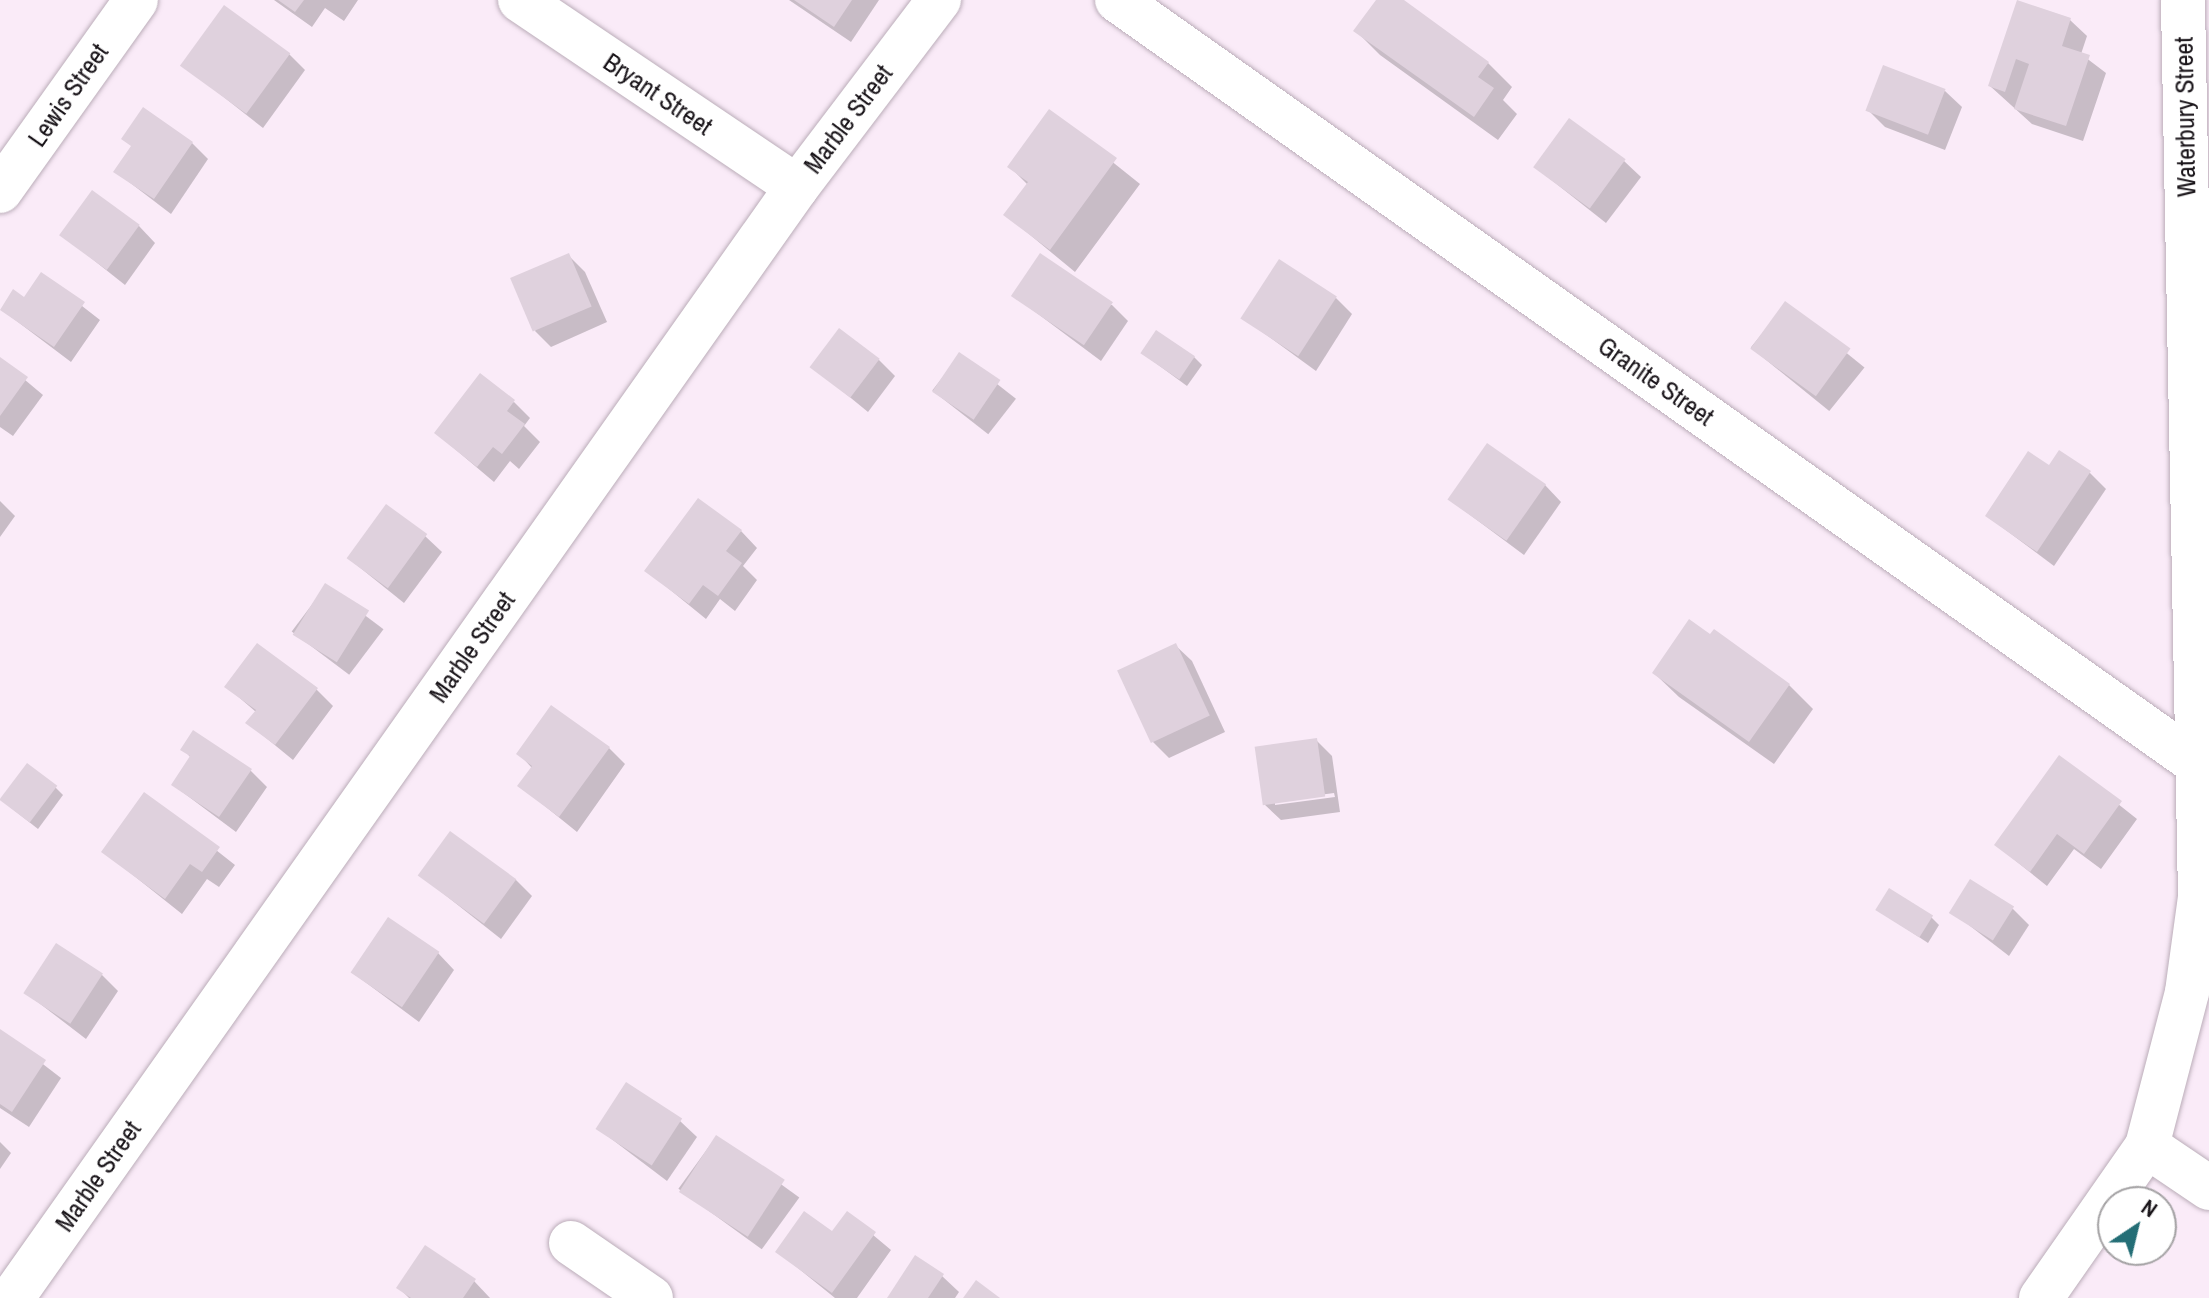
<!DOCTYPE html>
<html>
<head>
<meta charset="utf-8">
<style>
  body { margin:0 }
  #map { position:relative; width:2209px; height:1298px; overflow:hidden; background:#faebf8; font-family:"Archivo Narrow",sans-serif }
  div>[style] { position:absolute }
  .shadow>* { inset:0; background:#0003; transform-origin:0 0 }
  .building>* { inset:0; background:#dfd1dd; transform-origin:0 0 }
  .roads { filter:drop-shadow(0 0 2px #bbadb9) drop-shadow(0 0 2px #bbadb9) }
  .minor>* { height:44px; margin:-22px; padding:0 22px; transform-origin:22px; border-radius:22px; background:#fff }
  span { translate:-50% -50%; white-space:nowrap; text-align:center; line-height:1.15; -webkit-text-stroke:8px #fff; paint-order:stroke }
  .street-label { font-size:26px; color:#1b161b }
  .north { position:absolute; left:2097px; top:1186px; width:80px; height:80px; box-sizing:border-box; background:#fff; border:2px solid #a4a2a4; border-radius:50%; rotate:35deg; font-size:22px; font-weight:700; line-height:32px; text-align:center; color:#1b161b }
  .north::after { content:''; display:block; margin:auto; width:28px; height:36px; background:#246e76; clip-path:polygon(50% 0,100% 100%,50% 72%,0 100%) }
</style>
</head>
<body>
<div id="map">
  <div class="shadow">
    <i style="clip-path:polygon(274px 0,358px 0,344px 21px,325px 8px,312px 27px)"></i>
    <i style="clip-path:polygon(789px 0,879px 0,851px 42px)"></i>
    <i style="clip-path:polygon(1378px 0,1400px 0,1488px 63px,1512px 87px,1503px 100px,1517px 114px,1498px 140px,1380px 55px,1356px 31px)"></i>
    <i style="clip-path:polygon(2018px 2px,2070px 20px,2087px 36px,2081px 54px,2106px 73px,2083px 141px,2032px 124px,1990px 86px)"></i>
    <i style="clip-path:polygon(289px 54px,305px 70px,263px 128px,183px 65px)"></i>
    <i style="clip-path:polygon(1945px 91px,1962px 107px,1945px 150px,1885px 127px,1868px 110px)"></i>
    <i style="clip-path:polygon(1050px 112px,1140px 184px,1075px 272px,1006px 215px,1028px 185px,1010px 167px)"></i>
    <i style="clip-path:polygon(192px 143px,208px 159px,171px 214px,116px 172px,132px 147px)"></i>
    <i style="clip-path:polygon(1624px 161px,1641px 177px,1606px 223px,1535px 167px)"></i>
    <i style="clip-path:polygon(139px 226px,155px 243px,125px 285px,62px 235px)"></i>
    <i style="clip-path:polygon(568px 255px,585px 272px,607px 322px,551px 347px,535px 331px)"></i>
    <i style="clip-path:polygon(41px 274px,100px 320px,71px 362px,2px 310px,24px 300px)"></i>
    <i style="clip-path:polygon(1014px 296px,1112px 305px,1128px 321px,1101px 361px)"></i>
    <i style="clip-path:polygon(1336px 298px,1352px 314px,1316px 371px,1243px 318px)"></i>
    <i style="left:1786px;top:304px;width:101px;height:56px;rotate:39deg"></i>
    <i style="clip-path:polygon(1142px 353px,1194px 357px,1202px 365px,1187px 386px)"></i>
    <i style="left:960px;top:355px;width:71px;height:45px;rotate:38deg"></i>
    <i style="clip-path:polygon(0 359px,43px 395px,13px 436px,0 427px)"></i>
    <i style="clip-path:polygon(879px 360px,895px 376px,868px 412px,813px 367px)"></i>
    <i style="clip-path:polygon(514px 402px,530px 418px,524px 426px,540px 442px,519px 469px,510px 461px,494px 482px,436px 433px)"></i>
    <i style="clip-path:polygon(2049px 467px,2090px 473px,2106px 489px,2054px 566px,1987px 516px)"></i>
    <i style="clip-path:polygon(1545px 485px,1561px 502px,1524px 555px,1450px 500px)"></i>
    <i style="clip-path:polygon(0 501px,15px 516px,0 537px)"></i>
    <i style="clip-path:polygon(741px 531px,757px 548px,743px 566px,757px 580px,735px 611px,720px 599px,706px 619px,647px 571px)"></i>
    <i style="clip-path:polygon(425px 536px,442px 552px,404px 603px,348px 558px)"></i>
    <i style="left:326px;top:586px;width:72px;height:57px;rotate:37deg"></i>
    <i style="clip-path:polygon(1175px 645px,1192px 661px,1225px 732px,1169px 758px,1153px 742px)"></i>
    <i style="clip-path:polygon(1654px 673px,1789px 685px,1813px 709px,1774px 764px,1679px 697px)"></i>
    <i style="clip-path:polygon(227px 687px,316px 689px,333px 706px,293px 760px,248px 723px,256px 712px)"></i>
    <i style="clip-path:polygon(evenodd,1316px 740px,1332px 756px,1340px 812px,1281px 820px,1264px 804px,1316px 740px,1334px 793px,1335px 797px,1275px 805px,1275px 801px,1334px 793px)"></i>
    <i style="clip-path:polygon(609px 748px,625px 764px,577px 832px,520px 786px,532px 768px,519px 754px)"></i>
    <i style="clip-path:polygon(183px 749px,250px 770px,267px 787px,236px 832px,173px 785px,191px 758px)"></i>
    <i style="clip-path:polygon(2060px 758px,2137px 819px,2101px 869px,2074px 849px,2047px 886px,1996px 845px)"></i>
    <i style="clip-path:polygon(55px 787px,63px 795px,38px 829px,10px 807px)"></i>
    <i style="clip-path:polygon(145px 794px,235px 865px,219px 887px,207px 879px,182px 914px,104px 852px)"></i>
    <i style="clip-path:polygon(421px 876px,516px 880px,532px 896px,501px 939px)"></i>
    <i style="clip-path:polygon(2013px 909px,2029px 925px,2009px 956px,1952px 912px)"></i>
    <i style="clip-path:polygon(1878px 910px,1931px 917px,1939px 925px,1928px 943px)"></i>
    <i style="clip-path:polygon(438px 953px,454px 970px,419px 1022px,353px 973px)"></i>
    <i style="clip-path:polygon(101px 974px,118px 991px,86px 1039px,26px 993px)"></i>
    <i style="clip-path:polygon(0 1031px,61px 1078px,29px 1127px,0 1108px)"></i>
    <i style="clip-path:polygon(680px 1121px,697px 1137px,667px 1181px,597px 1128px)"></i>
    <i style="left:716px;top:1137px;width:103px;height:64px;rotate:36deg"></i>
    <i style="clip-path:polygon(0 1142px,11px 1153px,0 1169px)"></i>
    <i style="clip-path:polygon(848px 1214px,891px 1250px,857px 1298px,835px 1298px,778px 1252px,833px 1234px)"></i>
    <i style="clip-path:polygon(942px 1276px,959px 1292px,955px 1298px,890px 1298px)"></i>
    <i style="clip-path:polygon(474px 1281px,490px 1298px,409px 1298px,398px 1287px)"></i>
  </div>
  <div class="building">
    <i style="clip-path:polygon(278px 0,304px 0,295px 12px)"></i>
    <i style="clip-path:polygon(794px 0,852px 0,834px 27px)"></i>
    <i style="clip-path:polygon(1376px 0,1404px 0,1489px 62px,1478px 77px,1494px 88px,1474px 117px,1353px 31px)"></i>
    <i style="clip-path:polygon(2017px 0,2071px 18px,2062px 46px,2090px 55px,2066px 126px,2014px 109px,2029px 64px,2016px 59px,2005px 92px,1988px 86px)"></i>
    <i style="left:224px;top:5px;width:82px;height:75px;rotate:36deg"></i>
    <i style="left:1883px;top:65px;width:67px;height:49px;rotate:21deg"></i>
    <i style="clip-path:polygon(143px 107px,193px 142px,154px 199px,113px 172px,131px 146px,121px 139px)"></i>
    <i style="clip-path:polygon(1049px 109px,1117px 158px,1050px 250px,1003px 215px,1028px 182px,1007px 167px)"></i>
    <i style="left:1569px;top:118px;width:70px;height:61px;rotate:36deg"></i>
    <i style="left:92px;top:190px;width:59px;height:56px;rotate:36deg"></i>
    <i style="left:569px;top:253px;width:58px;height:64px;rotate:67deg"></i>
    <i style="left:1040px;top:253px;width:88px;height:52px;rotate:34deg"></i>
    <i style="left:1279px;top:259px;width:69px;height:71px;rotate:33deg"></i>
    <i style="clip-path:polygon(41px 272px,85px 302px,54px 347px,0 310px,13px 289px,24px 297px)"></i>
    <i style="left:1785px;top:301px;width:81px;height:59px;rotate:36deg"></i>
    <i style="left:839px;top:328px;width:51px;height:49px;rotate:37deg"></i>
    <i style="left:1156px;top:330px;width:47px;height:28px;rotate:34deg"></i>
    <i style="left:959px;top:352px;width:50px;height:48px;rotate:34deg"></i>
    <i style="clip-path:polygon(0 357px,28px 377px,0 416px)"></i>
    <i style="clip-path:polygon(480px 373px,515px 400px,507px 411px,525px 424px,502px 454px,493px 447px,477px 467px,434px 433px)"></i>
    <i style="left:1487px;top:443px;width:72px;height:69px;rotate:35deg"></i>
    <i style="clip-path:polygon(2059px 450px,2091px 471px,2037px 552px,1985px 516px,2028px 451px,2049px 465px)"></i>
    <i style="clip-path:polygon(698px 498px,742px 530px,726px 551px,742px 563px,718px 596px,703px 585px,689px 604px,644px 571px)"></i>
    <i style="left:386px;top:504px;width:51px;height:67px;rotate:36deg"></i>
    <i style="left:325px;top:583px;width:52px;height:61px;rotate:32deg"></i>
    <i style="clip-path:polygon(1689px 619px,1710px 634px,1714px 629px,1790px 684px,1749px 742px,1652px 673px)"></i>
    <i style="clip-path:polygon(257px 643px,318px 688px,275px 745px,245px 723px,256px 710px,224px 687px)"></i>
    <i style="left:1176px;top:643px;width:80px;height:65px;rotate:65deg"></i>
    <i style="clip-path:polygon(551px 705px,610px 747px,559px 817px,517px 786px,532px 766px,516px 754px)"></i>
    <i style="clip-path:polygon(193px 730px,252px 769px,219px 817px,171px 785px,190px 756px,180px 750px)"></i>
    <i style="left:1317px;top:738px;width:59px;height:63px;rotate:82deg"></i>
    <i style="clip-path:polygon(2059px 755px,2122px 801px,2084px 854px,2057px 834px,2030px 872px,1994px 845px)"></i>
    <i style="left:27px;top:763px;width:38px;height:46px;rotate:37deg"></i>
    <i style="clip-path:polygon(144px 792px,220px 847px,202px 872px,190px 864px,165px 899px,101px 852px)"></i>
    <i style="left:450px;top:831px;width:82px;height:55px;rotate:36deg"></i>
    <i style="left:1970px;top:879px;width:52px;height:40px;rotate:32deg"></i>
    <i style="left:1889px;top:888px;width:52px;height:26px;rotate:32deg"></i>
    <i style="left:388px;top:917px;width:62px;height:67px;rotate:34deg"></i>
    <i style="left:56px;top:943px;width:56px;height:60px;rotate:33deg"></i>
    <i style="clip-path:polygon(0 1029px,46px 1060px,12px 1112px,0 1104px)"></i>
    <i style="left:626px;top:1082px;width:67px;height:56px;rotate:33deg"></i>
    <i style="left:716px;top:1135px;width:82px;height:68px;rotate:33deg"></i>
    <i style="clip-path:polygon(804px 1211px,832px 1231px,847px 1211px,876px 1232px,832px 1293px,775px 1252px)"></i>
    <i style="clip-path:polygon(425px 1245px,476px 1279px,463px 1298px,411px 1298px,396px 1288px)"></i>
    <i style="clip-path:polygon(915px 1255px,944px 1274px,928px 1298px,887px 1298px)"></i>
    <i style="clip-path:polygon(976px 1280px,1000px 1298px,963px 1298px)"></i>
  </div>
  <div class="roads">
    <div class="minor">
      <i style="left:520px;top:0;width:334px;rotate:34deg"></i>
      <i style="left:1117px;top:0;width:1320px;rotate:35.26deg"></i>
      <i style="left:0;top:191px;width:234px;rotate:-54.5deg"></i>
      <i style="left:2147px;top:1146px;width:75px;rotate:34.1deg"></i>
      <i style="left:571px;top:1243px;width:97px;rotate:34.5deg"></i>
      <i style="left:12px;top:1298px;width:1360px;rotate:-54.76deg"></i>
      <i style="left:797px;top:187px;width:235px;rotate:-52.8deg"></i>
      <i style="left:2041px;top:1298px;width:185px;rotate:-55.1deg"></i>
      <i style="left:2147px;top:1146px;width:159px;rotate:-75.4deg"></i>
      <i style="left:2187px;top:992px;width:96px;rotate:-82.2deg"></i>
      <i style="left:2200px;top:897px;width:897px;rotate:-91.09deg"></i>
    </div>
  </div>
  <div class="street-label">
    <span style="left:658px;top:94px;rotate:34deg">Bryant Street</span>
    <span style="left:68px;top:95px;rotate:-55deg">Lewis Street</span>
    <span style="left:2185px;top:117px;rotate:-91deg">Waterbury Street</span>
    <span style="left:848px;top:119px;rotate:-53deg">Marble Street</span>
    <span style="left:1656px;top:381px;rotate:35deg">Granite Street</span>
    <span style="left:472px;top:647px;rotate:-55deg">Marble Street</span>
    <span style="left:98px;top:1176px;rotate:-55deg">Marble Street</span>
  </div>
  <div class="north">N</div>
</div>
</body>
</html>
